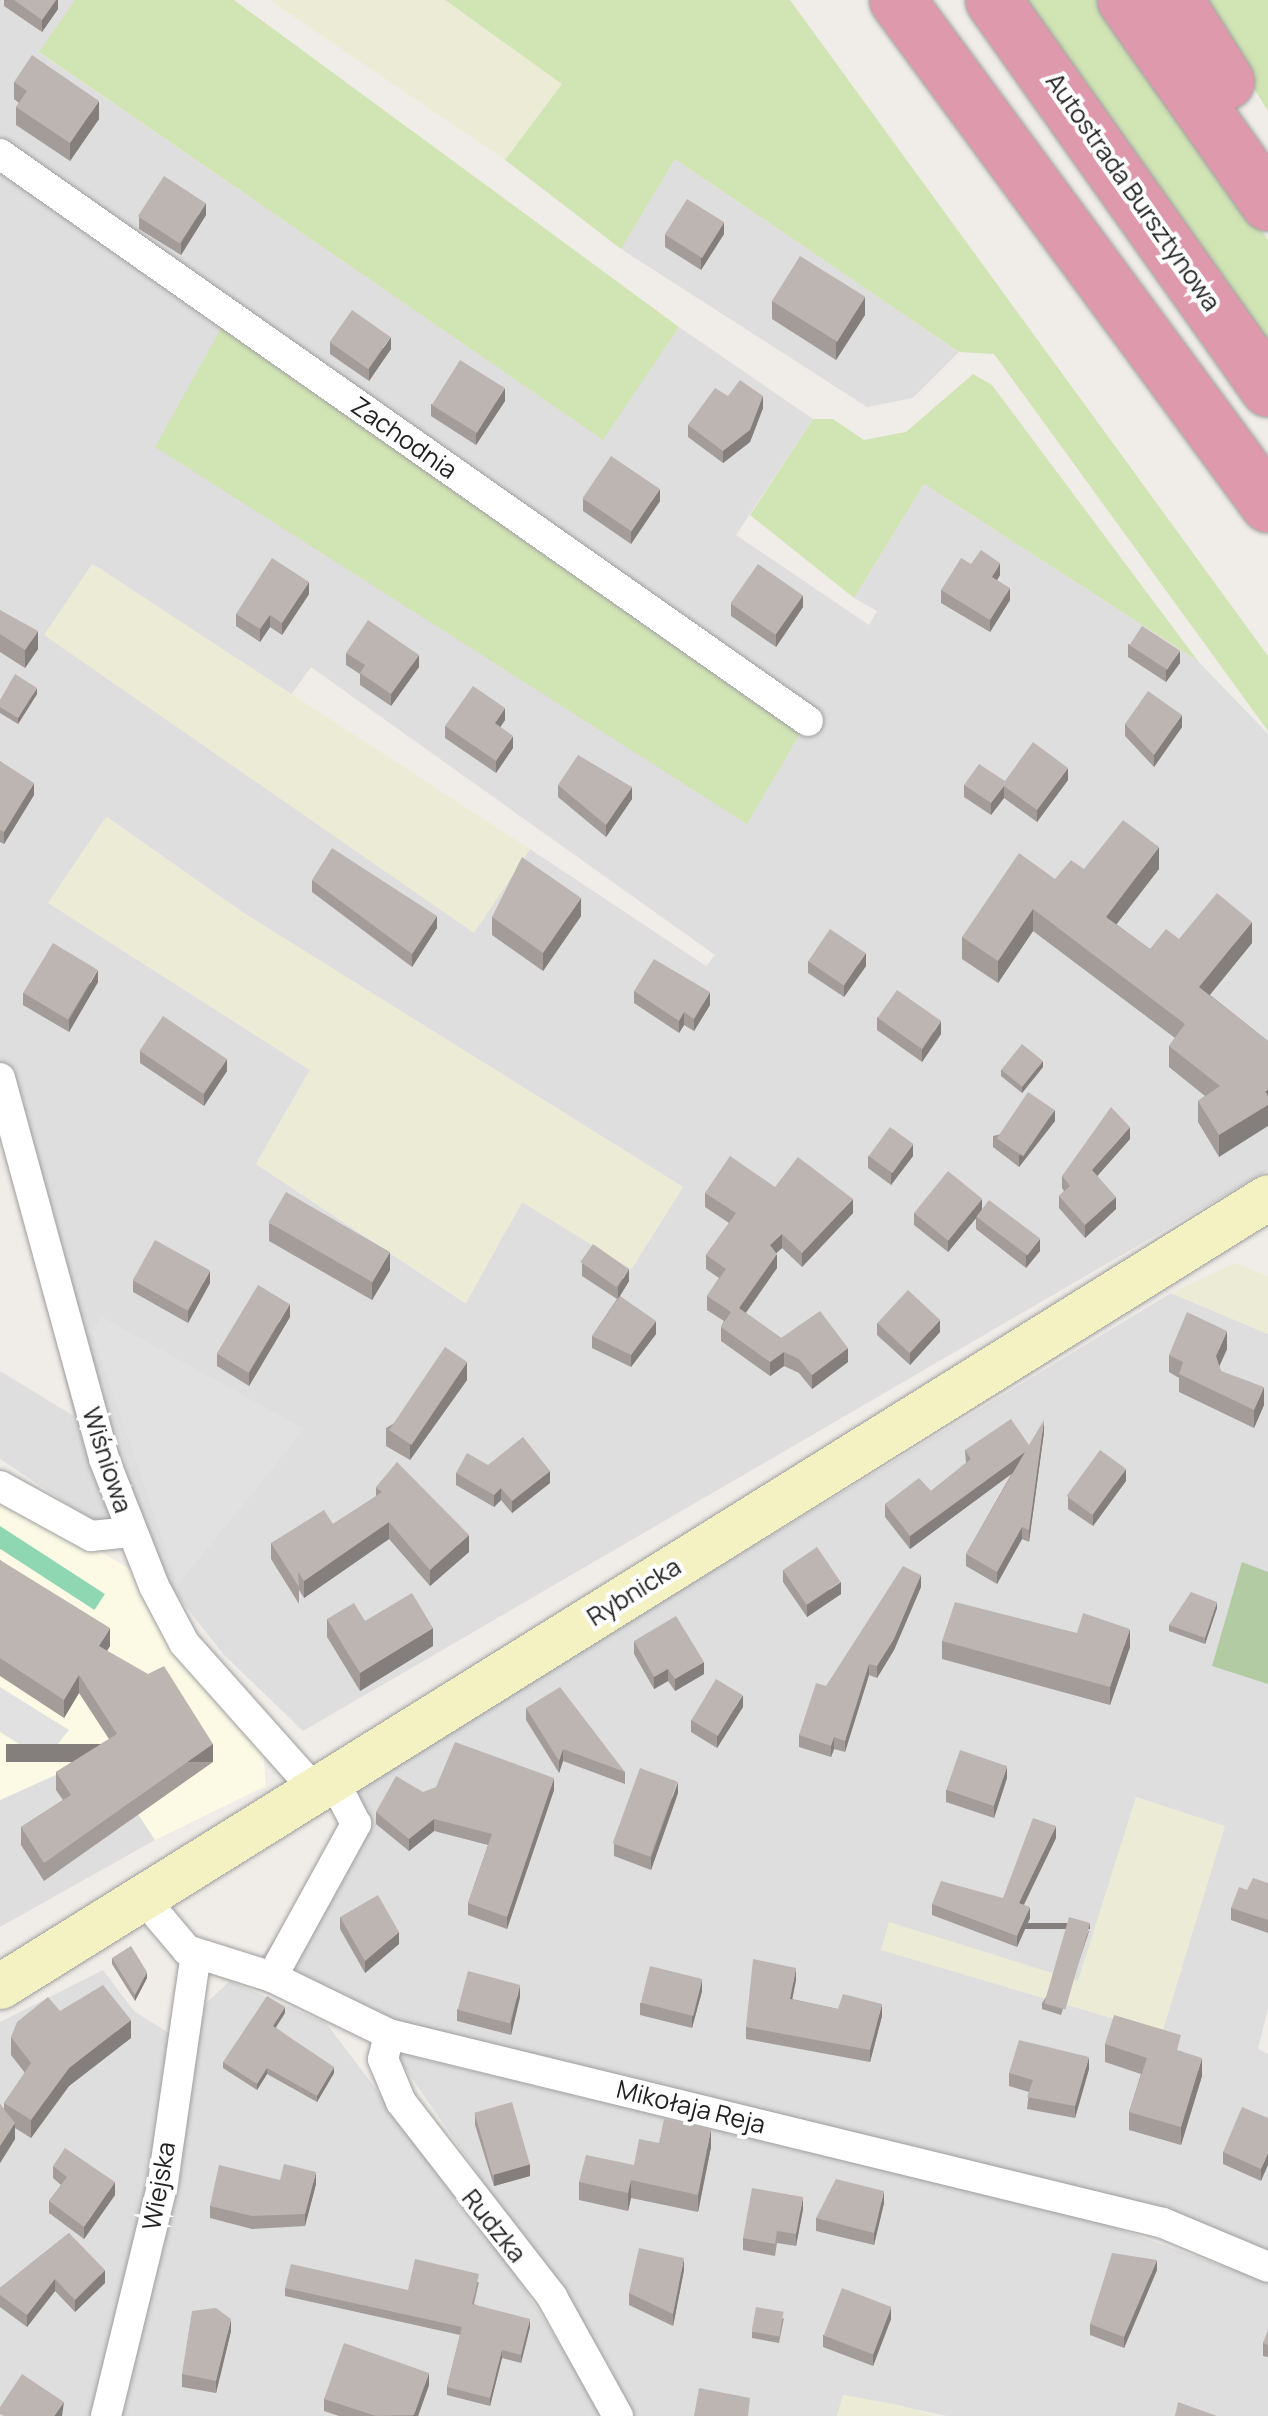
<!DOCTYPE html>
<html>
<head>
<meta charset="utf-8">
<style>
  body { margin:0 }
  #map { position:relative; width:1268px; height:2416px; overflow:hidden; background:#f0ede8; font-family:Manrope,sans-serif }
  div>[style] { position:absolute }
  .residential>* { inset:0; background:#dfdede }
  .education>* { inset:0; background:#fcfae5 }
  .farmland>* { inset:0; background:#ececd6 }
  .grass>* { inset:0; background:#d1e4b4 }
  .forest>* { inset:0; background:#b2cba2 }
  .pitch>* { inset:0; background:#8fd6b3; transform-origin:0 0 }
  .parking>* { inset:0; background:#e1e1e1 }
  .roads { filter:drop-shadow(0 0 2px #9e9e9e) drop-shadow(0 0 2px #9e9e9e) }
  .street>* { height:30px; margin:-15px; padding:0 15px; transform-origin:15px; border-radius:15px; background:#fff }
  .secondary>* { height:45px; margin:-22.5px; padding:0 22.5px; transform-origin:22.5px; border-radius:22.5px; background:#f4f1c3 }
  .highway>* { height:55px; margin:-27.5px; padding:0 27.5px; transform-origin:27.5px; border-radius:27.5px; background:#df99ad }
  .wall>* { inset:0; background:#a39c98 }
  .shaded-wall>* { inset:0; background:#847f7c; transform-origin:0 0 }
  .building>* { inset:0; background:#bdb5b1; transform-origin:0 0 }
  span { translate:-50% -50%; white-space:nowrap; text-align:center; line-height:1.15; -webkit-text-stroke:8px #fff; paint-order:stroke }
  .street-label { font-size:25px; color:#212121 }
</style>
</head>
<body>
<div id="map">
  <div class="residential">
    <i style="clip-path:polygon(evenodd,0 0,75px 0,40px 53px,602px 439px,679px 327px,813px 419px,736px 535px,869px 625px,877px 611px,854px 598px,924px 484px,1198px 661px,1268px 734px,1268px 1170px,303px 1731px,224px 1655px,146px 1556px,0 1459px,0 1371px,74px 1416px,11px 1150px,0 1142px,0 173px,221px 328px,156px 447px,747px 823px,812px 714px,0 143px,0 0,93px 564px,291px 695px,311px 667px,715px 955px,706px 966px,530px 849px,474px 932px,93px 564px,0 0,107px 817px,242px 912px,683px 1187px,632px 1268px,522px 1202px,465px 1303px,256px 1164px,310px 1070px,49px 903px,107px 817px)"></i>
    <i style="clip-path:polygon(675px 159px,959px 352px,913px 398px,867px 407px,621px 249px)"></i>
    <i style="clip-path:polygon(1171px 1293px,1268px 1334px,1268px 2008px,1258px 2049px,1268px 2054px,1268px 2250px,1179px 2218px,337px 2008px,255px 1965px,343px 1849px,356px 1760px,612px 1632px)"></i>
    <i style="clip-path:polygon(100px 1755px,155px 1840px,0 1927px,0 1800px)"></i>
    <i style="clip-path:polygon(103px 1970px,134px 2011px,196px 2050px,205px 2004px,230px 1981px,326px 2023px,508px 2263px,605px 2416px,0 2416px,0 2022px)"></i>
    <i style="clip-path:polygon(394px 2052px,1102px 2223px,1268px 2282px,1268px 2416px,947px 2416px,844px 2395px,837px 2416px,630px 2416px,609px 2365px)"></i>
  </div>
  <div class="education">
    <i style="clip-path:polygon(0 1490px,136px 1573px,170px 1649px,262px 1738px,266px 1786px,155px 1840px,100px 1755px,0 1800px)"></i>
  </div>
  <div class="farmland">
    <i style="clip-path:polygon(269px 0,445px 0,563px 84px,505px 160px)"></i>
    <i style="clip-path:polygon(92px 564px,530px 849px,474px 933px,44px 635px)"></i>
    <i style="clip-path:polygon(106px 817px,242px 912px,683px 1187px,631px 1269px,522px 1202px,466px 1303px,256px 1164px,310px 1070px,48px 903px)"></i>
    <i style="clip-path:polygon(1235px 1263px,1268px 1276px,1268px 1334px,1171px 1293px)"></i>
    <i style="clip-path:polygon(1136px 1797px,1225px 1826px,1162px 2033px,881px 1950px,889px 1922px,1078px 1981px)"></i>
    <i style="clip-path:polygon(843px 2395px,899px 2405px,936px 2416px,837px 2416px)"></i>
  </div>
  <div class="grass">
    <i style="clip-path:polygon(75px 0,234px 0,679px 327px,603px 440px,39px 52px)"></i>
    <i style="clip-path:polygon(445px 0,790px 0,1268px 656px,1268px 731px,994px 354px,959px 352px,675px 159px,621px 249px,505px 160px,562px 84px)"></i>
    <i style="clip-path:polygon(1016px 0,1099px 0,1231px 183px,1268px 240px,1268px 356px)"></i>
    <i style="clip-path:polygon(1199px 0,1268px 0,1268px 111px)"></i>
    <i style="clip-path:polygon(221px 328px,800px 734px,747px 824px,155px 447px)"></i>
    <i style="clip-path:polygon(973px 374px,992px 385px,1198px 661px,924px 484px,854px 598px,750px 515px,813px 419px,833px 419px,864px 440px,906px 432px)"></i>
  </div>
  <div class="forest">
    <i style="clip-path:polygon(1242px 1562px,1268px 1572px,1268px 1684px,1212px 1666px)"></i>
  </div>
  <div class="pitch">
    <i style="left:0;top:1526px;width:125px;height:19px;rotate:33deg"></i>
  </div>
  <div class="parking">
    <i style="clip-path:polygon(102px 1317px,304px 1429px,178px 1585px,92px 1332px)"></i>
    <i style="clip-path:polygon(0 1687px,69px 1730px,45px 1760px,0 1732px)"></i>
  </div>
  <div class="roads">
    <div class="street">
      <i style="left:0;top:154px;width:987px;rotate:35.06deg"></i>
      <i style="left:0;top:1078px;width:395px;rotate:74.7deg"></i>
      <i style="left:104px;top:1459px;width:136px;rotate:68.5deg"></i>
      <i style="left:154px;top:1586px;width:64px;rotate:62.2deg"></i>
      <i style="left:184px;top:1643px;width:197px;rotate:48.3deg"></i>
      <i style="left:0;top:1486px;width:104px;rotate:28.8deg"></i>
      <i style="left:91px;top:1536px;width:40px;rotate:-5.7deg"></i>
      <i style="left:143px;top:1898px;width:68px;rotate:49.8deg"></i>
      <i style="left:187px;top:1950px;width:89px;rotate:17.6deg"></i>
      <i style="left:272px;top:1977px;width:130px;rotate:26deg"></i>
      <i style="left:389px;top:2034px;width:797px;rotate:13.72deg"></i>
      <i style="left:1163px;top:2223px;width:114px;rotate:22.7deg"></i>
      <i style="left:272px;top:1977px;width:175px;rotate:-61.2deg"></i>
      <i style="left:356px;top:1824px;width:51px;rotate:-117.1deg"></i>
      <i style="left:389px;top:2034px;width:26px;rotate:103deg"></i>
      <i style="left:383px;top:2059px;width:47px;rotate:67.3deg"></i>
      <i style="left:401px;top:2102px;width:247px;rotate:52.2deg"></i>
      <i style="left:552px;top:2297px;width:136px;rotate:61deg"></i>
      <i style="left:106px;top:2416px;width:241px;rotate:-76.3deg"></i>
      <i style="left:163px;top:2182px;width:230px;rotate:-81.8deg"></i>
    </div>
    <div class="secondary">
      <i style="left:0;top:1986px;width:1493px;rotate:-31.89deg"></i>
    </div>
    <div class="highway">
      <i style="left:897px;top:0;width:626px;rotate:53.64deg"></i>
      <i style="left:993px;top:0;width:476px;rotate:54.7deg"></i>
      <i style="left:1125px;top:0;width:248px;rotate:54.8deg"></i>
      <i style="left:1175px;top:0;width:96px;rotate:57.8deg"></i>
    </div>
  </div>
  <div class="wall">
    <i style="clip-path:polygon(4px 0,58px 0,58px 9px,42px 32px,4px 6px)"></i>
    <i style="clip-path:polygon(14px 82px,99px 119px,70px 161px,16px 125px,16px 107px,19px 103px,14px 99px)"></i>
    <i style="clip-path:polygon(206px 215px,181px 255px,139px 229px,139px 217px)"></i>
    <i style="clip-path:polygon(724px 234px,701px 270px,665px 247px,665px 235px)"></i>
    <i style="clip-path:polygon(772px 301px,865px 315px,836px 360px,772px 319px)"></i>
    <i style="clip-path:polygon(330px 342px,391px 349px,369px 381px,330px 354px)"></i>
    <i style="clip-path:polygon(728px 396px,763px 408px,750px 442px,723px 463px,688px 437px,688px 425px)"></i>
    <i style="clip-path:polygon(505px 401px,476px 445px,431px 416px,431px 404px)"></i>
    <i style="clip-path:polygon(583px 499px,660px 501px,631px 544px,583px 511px)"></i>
    <i style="clip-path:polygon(971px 564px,1000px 575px,997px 580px,1010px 600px,990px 632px,941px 603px,941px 590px)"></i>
    <i style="clip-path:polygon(309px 594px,282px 635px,270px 627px,260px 642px,236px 626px,236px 614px)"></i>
    <i style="clip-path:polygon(731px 604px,803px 607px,776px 647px,731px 616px)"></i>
    <i style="clip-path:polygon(0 610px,38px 649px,25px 668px,0 652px)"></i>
    <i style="clip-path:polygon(1128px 644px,1180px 663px,1166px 682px,1128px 657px)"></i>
    <i style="clip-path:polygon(346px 653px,419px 667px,391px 706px,360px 685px,360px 674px,346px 665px)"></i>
    <i style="clip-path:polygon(37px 694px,18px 724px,0 713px,0 700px)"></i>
    <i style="clip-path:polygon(505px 720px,500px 727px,513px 748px,496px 773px,445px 738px,445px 726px)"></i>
    <i style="clip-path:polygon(1125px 724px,1182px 727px,1154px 767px,1125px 736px)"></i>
    <i style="clip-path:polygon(0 761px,34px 795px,4px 844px,0 842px)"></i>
    <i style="clip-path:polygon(1068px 780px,1037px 822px,1004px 798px,991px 815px,964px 797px,964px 785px)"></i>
    <i style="clip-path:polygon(558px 785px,632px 799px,606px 837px,558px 797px)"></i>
    <i style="clip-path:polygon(1084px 869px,1159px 869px,1116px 924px,1150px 949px,1179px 939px,1252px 943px,1210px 995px,1268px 1041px,1219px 1157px,1198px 1122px,1198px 1101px,1205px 1096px,1169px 1067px,1169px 1046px,1175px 1038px,1033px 931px,998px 983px,962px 959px,962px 937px,1055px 879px)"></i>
    <i style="clip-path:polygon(312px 880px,437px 928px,412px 967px,312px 892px)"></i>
    <i style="clip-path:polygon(581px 916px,543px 971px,492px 935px,492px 917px)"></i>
    <i style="clip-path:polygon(808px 961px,866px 966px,844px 997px,808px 973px)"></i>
    <i style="clip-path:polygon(98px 982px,69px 1032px,23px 1005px,23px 993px)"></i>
    <i style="clip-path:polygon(634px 991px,710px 1005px,694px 1031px,684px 1025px,679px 1033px,634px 1003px)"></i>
    <i style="clip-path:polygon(877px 1017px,941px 1034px,922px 1062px,877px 1030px)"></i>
    <i style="clip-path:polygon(140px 1051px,227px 1071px,204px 1106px,140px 1063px)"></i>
    <i style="clip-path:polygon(1043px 1067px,1022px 1093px,1001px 1076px,1001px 1070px)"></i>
    <i style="clip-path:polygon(1055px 1121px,1019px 1167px,993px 1147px,993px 1136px)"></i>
    <i style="clip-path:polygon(1130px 1139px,1097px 1176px,1116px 1209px,1085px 1238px,1059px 1208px,1059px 1196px,1064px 1191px,1062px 1188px,1062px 1176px)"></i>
    <i style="clip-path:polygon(868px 1156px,913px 1156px,891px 1185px,868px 1168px)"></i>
    <i style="clip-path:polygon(775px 1187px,853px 1213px,802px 1267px,782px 1248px,776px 1253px,777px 1268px,746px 1313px,781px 1338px,848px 1362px,812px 1389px,799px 1373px,784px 1366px,770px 1376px,721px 1341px,721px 1327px,724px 1321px,707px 1310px,707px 1296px,719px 1278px,706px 1269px,706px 1255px,729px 1223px,705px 1207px,705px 1193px)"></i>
    <i style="clip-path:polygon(982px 1210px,1040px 1251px,1026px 1268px,976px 1229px,976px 1218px,948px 1252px,914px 1225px,914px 1213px)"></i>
    <i style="clip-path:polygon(269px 1223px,390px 1270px,372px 1300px,269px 1241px)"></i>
    <i style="clip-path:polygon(582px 1263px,629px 1281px,620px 1296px,656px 1334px,631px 1367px,592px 1348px,592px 1336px,617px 1299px,582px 1276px)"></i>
    <i style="clip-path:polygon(133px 1280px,210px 1283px,188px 1323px,133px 1292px)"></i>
    <i style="clip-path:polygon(290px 1317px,249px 1386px,217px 1366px,217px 1354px)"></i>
    <i style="clip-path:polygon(877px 1323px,940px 1332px,910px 1365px,877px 1335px)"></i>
    <i style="clip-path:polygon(1227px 1349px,1219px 1366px,1221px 1371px,1264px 1405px,1254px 1428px,1179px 1392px,1179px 1378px,1169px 1372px,1169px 1355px)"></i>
    <i style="clip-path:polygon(467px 1380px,410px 1460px,386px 1446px,386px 1428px)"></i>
    <i style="clip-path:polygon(1044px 1432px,1029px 1542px,1022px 1539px,997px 1584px,966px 1566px,966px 1554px,1012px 1473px,910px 1549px,885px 1517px,885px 1504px,931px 1491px,966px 1463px,965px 1450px,1029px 1445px)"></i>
    <i style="clip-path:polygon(488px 1465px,550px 1483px,512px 1513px,501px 1500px,494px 1507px,456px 1485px,456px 1473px)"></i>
    <i style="clip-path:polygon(1126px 1481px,1093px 1526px,1068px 1509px,1068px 1497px)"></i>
    <i style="clip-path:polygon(376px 1487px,469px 1552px,430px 1586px,389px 1539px,304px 1598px,299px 1590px,299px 1604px,271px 1559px,271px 1543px,333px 1524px,376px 1497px)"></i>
    <i style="clip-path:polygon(0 1560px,110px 1646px,107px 1651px,213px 1762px,44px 1881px,21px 1845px,21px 1827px,63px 1800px,56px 1790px,56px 1772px,109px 1739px,79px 1693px,64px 1718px,0 1676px)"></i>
    <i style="clip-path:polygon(783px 1570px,841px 1594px,807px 1617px,783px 1582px)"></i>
    <i style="clip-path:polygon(921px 1587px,894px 1650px,877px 1678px,869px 1675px,845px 1752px,834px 1749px,831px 1757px,799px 1747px,799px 1735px,826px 1686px)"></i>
    <i style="clip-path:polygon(1217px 1608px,1205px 1644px,1169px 1631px,1169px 1625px)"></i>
    <i style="clip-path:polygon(327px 1619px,365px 1621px,433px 1646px,360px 1691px,327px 1637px)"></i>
    <i style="clip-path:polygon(634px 1641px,704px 1674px,675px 1691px,668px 1681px,654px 1689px,634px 1654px)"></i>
    <i style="clip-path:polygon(942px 1641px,1130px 1647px,1110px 1705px,942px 1659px)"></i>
    <i style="clip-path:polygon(743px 1707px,717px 1748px,691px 1732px,691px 1720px)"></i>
    <i style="clip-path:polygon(526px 1708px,625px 1772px,625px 1784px,563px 1761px,559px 1773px,526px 1720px)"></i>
    <i style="clip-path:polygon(1007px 1778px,994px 1818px,946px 1802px,946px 1790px)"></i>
    <i style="clip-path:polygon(554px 1790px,507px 1929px,468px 1915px,468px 1903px,488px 1845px,434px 1831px,409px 1851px,376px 1824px,376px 1812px,423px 1792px)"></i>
    <i style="clip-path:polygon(678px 1793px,651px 1870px,614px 1856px,614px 1844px)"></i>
    <i style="clip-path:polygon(1056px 1838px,1024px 1905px,1030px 1918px,1017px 1947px,932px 1915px,932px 1904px,1003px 1898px)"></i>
    <i style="clip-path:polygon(1268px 1883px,1268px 1933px,1231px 1920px,1231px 1908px,1247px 1890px)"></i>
    <i style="clip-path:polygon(340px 1917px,399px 1944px,365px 1973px,340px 1929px)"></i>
    <i style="clip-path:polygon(1090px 1929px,1061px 2015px,1042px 2009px,1042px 2003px)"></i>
    <i style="clip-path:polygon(112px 1958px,147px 1978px,135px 2001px,112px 1964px)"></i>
    <i style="clip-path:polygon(796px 1980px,792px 1999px,838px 2009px,882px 2016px,870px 2062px,746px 2039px,746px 2027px)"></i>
    <i style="clip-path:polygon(702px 1991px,692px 2028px,640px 2015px,640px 2003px)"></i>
    <i style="clip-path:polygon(520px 1997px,511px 2035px,457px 2021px,457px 2009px)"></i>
    <i style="clip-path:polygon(60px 2011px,131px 2038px,69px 2086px,31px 2138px,15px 2128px,15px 2139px,0 2163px,0 2104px,4px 2109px,4px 2103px,25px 2073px,11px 2055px,11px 2037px)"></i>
    <i style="clip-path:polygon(285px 2013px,275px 2027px,334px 2073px,317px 2102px,267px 2074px,257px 2090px,223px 2068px,223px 2062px)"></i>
    <i style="clip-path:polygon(1105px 2044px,1181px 2051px,1202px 2076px,1181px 2145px,1129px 2130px,1129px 2112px,1141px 2074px,1105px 2062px)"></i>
    <i style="clip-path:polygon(1089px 2069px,1075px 2118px,1027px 2109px,1029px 2092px,1009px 2086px,1009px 2073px)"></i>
    <i style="clip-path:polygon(475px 2113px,530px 2176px,494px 2186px,475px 2125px)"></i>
    <i style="clip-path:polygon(1268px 2118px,1261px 2181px,1223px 2164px,1223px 2152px)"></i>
    <i style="clip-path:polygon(711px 2147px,698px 2212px,631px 2198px,628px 2211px,579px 2200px,579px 2182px,634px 2165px)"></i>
    <i style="clip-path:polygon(53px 2166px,115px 2195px,84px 2239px,49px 2213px,49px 2201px,61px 2185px,53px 2178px)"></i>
    <i style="clip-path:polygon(280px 2180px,316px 2184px,305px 2226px,252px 2229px,210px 2218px,210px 2206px)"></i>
    <i style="clip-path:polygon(884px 2203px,874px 2245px,816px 2231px,816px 2218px)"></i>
    <i style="clip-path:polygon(803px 2209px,796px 2246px,777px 2243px,775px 2256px,743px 2250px,743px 2238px)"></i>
    <i style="clip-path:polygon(69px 2233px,105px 2283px,75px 2312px,55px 2291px,27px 2327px,0 2307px,0 2288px)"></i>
    <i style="clip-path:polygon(684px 2270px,673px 2326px,629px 2305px,629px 2293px)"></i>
    <i style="clip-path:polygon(1157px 2270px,1124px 2348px,1090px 2335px,1090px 2324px)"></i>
    <i style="clip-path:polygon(479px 2282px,474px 2304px,530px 2327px,521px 2363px,502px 2358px,490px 2406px,447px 2395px,447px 2387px,460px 2335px,285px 2296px,285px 2288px,408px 2290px)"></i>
    <i style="clip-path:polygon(784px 2318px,779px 2343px,752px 2338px,752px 2332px)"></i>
    <i style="clip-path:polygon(891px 2319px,873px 2366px,823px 2347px,823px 2335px)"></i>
    <i style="clip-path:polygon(231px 2331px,216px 2393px,182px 2387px,182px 2374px)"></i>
    <i style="clip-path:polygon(1268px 2331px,1268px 2357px,1263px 2356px,1263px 2343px)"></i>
    <i style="clip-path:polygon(429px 2385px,418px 2416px,339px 2416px,324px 2411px,324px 2399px)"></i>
  </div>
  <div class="shaded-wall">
    <i style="clip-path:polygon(56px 0,58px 0,58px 9px,42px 32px,42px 20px)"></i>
    <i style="clip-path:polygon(99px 101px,99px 119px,70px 161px,70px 143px)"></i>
    <i style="clip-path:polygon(206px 203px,206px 215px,181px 255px,181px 243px)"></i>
    <i style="clip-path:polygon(724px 222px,724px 234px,701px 270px,701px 258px)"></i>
    <i style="clip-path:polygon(865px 297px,865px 315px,836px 360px,836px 343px)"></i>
    <i style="clip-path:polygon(391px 337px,391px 349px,369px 381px,369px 369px)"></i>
    <i style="clip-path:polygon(505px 388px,505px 401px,476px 445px,476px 433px)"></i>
    <i style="clip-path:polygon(763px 396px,763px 408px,750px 442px,723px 463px,723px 451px)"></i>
    <i style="clip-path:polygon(660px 489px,660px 501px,631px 544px,631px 532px)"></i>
    <i style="clip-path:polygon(1000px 563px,1000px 575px,992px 589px,992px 577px)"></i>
    <i style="clip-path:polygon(309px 582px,309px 594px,282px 635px,282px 623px)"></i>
    <i style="clip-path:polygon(1010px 588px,1010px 600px,990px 632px,990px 620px)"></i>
    <i style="clip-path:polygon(803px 595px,803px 607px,776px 647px,776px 634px)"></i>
    <i style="clip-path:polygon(270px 615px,270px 627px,260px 642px,260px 629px)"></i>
    <i style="clip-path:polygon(38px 631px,38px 649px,25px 668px,25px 650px)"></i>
    <i style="clip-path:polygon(1180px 651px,1180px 663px,1166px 682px,1166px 670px)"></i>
    <i style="clip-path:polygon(419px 655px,419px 667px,391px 706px,391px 694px)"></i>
    <i style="clip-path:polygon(37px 688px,37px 694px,18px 724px,18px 718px)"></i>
    <i style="clip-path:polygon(505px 708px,505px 720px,495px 735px,495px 723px)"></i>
    <i style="clip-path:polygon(1182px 715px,1182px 727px,1154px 767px,1154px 755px)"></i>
    <i style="clip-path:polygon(513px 736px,513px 748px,496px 773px,496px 761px)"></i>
    <i style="clip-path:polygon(1068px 768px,1068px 780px,1037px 822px,1037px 810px)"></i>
    <i style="clip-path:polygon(34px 783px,34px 795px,4px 844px,4px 832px)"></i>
    <i style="clip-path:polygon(1004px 786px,1004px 798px,991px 815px,991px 803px)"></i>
    <i style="clip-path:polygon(632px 787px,632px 799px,606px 837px,606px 825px)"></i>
    <i style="clip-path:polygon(1159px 847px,1159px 869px,1106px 938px,1106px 917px)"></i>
    <i style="clip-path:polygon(581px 898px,581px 916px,543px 971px,543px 953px)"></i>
    <i style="clip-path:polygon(1033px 909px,1033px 931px,998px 983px,998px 961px)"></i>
    <i style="clip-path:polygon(437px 916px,437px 928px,412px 967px,412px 954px)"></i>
    <i style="clip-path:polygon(1252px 922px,1252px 943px,1199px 1008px,1199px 987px)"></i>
    <i style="clip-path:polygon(866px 953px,866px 966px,844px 997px,844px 985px)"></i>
    <i style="clip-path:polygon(98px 970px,98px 982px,69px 1032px,69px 1020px)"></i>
    <i style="clip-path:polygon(710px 992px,710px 1005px,694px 1031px,694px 1019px)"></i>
    <i style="clip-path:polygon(684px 1012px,684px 1025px,679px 1033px,679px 1021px)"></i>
    <i style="clip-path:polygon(941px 1021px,941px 1034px,922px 1062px,922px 1050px)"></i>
    <i style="clip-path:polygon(227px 1059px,227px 1071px,204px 1106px,204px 1094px)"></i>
    <i style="clip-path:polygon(1043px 1061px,1043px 1067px,1022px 1093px,1022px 1087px)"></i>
    <i style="clip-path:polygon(1268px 1089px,1268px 1126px,1219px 1157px,1219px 1135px)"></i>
    <i style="clip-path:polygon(1055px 1110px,1055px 1121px,1019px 1167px,1019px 1156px)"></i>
    <i style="clip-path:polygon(1130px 1127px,1130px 1139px,1092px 1182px,1092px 1170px)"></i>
    <i style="clip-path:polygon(913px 1144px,913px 1156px,891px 1185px,891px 1173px)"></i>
    <i style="clip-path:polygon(1116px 1197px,1116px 1209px,1085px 1238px,1085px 1225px)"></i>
    <i style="clip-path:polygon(853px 1199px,853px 1213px,802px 1267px,802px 1253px)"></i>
    <i style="clip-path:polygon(982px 1199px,982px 1211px,948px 1252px,948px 1240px)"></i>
    <i style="clip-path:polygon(782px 1234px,782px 1248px,770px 1259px,770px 1245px)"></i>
    <i style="clip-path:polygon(1040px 1239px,1040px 1251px,1026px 1268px,1026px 1256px)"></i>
    <i style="clip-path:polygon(390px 1252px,390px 1270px,372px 1300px,372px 1282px)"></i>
    <i style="clip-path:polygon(777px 1254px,777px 1268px,739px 1322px,739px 1308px)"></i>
    <i style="clip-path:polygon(629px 1269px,629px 1281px,618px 1299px,618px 1287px)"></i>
    <i style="clip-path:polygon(210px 1271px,210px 1283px,188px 1323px,188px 1311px)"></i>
    <i style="clip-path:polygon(290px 1304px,290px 1317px,249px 1386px,249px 1373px)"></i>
    <i style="clip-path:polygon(940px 1320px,940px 1332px,910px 1365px,910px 1353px)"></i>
    <i style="clip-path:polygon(656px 1321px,656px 1334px,631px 1367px,631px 1355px)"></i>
    <i style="clip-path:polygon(1227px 1331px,1227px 1349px,1216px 1374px,1216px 1356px)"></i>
    <i style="clip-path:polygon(848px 1348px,848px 1362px,812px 1389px,812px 1375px)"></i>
    <i style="clip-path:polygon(784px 1352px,784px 1366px,770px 1376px,770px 1362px)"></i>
    <i style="clip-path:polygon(467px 1362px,467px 1380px,410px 1460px,410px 1442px)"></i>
    <i style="clip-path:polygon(1264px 1387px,1264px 1405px,1254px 1428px,1254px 1410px)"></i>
    <i style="clip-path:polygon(1044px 1420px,1044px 1432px,1029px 1542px,1029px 1530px)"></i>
    <i style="clip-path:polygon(1025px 1452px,1025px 1464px,910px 1549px,910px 1536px)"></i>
    <i style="clip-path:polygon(1126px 1469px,1126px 1481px,1093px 1526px,1093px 1514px)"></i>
    <i style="clip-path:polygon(550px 1471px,550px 1483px,512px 1513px,512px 1501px)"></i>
    <i style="clip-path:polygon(501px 1488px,501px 1500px,494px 1507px,494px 1495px)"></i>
    <i style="clip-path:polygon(389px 1522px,389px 1539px,304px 1598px,304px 1581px)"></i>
    <i style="clip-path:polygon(1022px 1527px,1022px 1539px,997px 1584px,997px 1572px)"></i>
    <i style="clip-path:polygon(469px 1535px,469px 1552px,430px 1586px,430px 1570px)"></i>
    <i style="clip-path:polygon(921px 1575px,921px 1587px,894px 1650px,877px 1678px,877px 1666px)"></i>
    <i style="clip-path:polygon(841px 1582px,841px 1594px,807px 1617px,807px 1605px)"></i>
    <i style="clip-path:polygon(1217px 1602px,1217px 1608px,1205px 1644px,1205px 1638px)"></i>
    <i style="clip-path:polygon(110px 1628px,110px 1646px,99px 1664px,99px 1646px)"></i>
    <i style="clip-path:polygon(433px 1628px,433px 1646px,360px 1691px,360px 1673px)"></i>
    <i style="clip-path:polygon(1130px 1629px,1130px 1647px,1110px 1705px,1110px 1687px)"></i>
    <i style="clip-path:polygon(704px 1662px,704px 1674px,675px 1691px,675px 1679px)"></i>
    <i style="clip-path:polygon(869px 1664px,869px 1675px,845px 1752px,845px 1741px)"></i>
    <i style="clip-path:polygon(668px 1669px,668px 1681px,654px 1689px,654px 1677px)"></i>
    <i style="clip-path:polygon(79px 1675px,79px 1693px,64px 1718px,64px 1700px)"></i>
    <i style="clip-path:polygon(743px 1695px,743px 1707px,717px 1748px,717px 1736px)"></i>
    <i style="clip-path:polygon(834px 1737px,834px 1749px,831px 1757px,831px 1746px)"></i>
    <i style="left:213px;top:1744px;width:18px;height:207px;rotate:90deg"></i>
    <i style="clip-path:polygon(563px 1749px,563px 1761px,559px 1773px,559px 1761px)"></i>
    <i style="clip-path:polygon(1007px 1766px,1007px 1778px,994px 1818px,994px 1806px)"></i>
    <i style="clip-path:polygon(554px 1778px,554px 1790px,507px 1929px,507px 1917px)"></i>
    <i style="clip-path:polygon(678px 1782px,678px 1793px,651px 1870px,651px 1858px)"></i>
    <i style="clip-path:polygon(434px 1819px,434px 1831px,409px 1851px,409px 1839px)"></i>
    <i style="clip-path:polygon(1056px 1826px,1056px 1838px,1019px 1914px,1019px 1903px)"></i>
    <i style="clip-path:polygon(1030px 1907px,1030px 1918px,1017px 1947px,1017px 1936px)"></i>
    <i style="left:1090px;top:1923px;width:6px;height:91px;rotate:90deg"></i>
    <i style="clip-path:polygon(399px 1932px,399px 1944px,365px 1973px,365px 1961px)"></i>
    <i style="clip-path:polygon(796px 1968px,796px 1980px,790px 2011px,790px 1999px)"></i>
    <i style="clip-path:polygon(147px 1972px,147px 1978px,135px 2001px,135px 1995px)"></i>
    <i style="clip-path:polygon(702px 1979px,702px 1991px,692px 2028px,692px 2016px)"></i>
    <i style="clip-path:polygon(520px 1985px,520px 1997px,511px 2035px,511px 2023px)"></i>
    <i style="clip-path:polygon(882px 2004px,882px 2016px,870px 2062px,870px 2050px)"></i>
    <i style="clip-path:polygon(285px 2007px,285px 2013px,273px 2032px,273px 2026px)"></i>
    <i style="clip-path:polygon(131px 2020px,131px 2038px,69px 2086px,31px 2138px,31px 2120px,69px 2068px)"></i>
    <i style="clip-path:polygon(1089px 2057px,1089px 2069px,1075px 2118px,1075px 2106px)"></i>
    <i style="clip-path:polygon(1202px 2058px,1202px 2076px,1181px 2145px,1181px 2127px)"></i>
    <i style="clip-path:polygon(334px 2067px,334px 2073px,317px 2102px,317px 2096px)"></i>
    <i style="clip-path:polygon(267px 2068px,267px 2074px,257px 2090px,257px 2084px)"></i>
    <i style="clip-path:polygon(15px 2123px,15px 2139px,0 2163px,0 2146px)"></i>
    <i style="clip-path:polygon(711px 2129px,711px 2147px,698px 2212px,698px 2195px)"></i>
    <i style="clip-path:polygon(1268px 2153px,1268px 2165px,1261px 2181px,1261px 2169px)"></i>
    <i style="clip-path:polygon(530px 2164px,530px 2176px,494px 2186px,494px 2174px)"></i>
    <i style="clip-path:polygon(316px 2172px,316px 2184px,305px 2226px,305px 2214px)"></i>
    <i style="clip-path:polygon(631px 2180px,631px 2198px,628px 2211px,628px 2193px)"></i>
    <i style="clip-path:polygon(115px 2182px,115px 2195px,84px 2239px,84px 2227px)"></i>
    <i style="clip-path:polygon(884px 2191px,884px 2203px,874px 2245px,874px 2233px)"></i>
    <i style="clip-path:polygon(803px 2197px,803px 2209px,796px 2246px,796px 2234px)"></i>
    <i style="clip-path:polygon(684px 2258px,684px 2270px,673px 2326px,673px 2314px)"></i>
    <i style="clip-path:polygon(1157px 2260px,1157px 2270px,1124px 2348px,1124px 2337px)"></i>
    <i style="clip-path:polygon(105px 2270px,105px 2283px,75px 2312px,75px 2300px)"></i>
    <i style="clip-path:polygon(55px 2279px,55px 2291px,27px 2327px,27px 2315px)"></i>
    <i style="clip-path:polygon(891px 2307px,891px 2319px,873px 2366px,873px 2354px)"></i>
    <i style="clip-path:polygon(231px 2319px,231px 2331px,216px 2393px,216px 2381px)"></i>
    <i style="clip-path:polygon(530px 2319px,530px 2327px,521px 2363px,521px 2355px)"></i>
    <i style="clip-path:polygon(502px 2350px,502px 2358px,490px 2406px,490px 2398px)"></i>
    <i style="clip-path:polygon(429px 2373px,429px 2385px,418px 2416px,413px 2416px)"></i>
    <i style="clip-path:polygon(64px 2402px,62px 2416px,54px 2416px)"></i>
  </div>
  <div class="building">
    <i style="clip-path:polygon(14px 0,56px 0,42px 20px)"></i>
    <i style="clip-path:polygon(32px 55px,99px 101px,70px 143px,16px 107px,27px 91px,14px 82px)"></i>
    <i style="left:164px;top:176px;width:50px;height:48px;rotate:33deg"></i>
    <i style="left:687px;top:199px;width:44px;height:42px;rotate:32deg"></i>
    <i style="left:800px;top:256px;width:77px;height:53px;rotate:32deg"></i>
    <i style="left:352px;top:310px;width:47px;height:39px;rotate:35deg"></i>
    <i style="left:460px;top:360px;width:53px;height:53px;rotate:32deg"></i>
    <i style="clip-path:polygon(740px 380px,763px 396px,750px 430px,723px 451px,688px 425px,715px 388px,728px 396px)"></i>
    <i style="left:611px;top:456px;width:59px;height:51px;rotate:34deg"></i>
    <i style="clip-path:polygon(981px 550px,1000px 563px,992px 577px,1010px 588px,990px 620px,941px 590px,961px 558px,971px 564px)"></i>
    <i style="clip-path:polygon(272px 558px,309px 582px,282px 623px,270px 615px,260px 629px,236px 614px)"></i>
    <i style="left:758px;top:564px;width:55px;height:48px;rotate:35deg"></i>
    <i style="clip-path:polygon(0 610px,38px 631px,25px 650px,0 634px)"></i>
    <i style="clip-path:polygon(368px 620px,419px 655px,391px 694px,360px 673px,365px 665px,346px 653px)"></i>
    <i style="left:1142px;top:626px;width:45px;height:23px;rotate:33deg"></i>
    <i style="clip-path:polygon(15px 674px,37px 688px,18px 718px,0 707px,0 700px)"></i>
    <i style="clip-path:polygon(473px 686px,505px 708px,495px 723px,513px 736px,496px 761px,445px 726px)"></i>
    <i style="clip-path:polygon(1148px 691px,1182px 715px,1154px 755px,1125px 724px)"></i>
    <i style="clip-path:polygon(1033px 742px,1068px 768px,1037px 810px,1004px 786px,991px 803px,964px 785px,979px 764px,1005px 781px)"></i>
    <i style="clip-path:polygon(578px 755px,632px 787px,606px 825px,558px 785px)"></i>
    <i style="clip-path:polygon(0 761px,34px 783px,4px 832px,0 830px)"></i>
    <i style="clip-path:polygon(1123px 820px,1159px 847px,1106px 917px,1150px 949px,1166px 929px,1179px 939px,1217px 893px,1252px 922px,1199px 987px,1268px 1041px,1268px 1089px,1265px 1091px,1268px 1096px,1268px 1105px,1219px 1135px,1198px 1101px,1220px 1086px,1169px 1046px,1185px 1024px,1033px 909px,998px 961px,962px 937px,1019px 853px,1055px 879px,1071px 860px,1084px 869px)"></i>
    <i style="clip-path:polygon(332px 848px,437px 916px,412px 954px,312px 880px)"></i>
    <i style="clip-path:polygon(522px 857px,581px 898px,543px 953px,492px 917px)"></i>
    <i style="left:830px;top:929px;width:43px;height:39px;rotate:34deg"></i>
    <i style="left:53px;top:943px;width:52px;height:58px;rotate:31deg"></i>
    <i style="clip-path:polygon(654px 959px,710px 992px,694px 1019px,684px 1012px,679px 1021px,634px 991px)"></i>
    <i style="left:897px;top:990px;width:54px;height:34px;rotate:35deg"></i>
    <i style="left:163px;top:1016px;width:77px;height:42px;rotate:34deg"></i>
    <i style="left:1022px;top:1044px;width:27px;height:33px;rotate:39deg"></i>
    <i style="left:1028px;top:1092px;width:32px;height:56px;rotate:34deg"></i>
    <i style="clip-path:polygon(1111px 1107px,1130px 1127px,1092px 1170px,1116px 1197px,1085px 1225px,1059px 1196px,1070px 1186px,1062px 1176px)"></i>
    <i style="left:890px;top:1127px;width:29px;height:36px;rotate:36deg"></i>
    <i style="clip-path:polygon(730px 1156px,775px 1187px,798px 1157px,853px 1199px,802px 1253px,782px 1234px,770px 1245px,777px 1254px,739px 1308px,781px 1338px,820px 1311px,848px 1348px,812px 1375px,799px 1359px,784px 1352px,770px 1362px,721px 1327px,731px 1312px,707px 1296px,726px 1269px,706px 1255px,736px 1213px,705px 1193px)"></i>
    <i style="left:948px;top:1171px;width:44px;height:54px;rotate:39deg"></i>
    <i style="left:286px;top:1192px;width:120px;height:35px;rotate:30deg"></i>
    <i style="left:989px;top:1200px;width:64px;height:21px;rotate:37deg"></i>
    <i style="left:155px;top:1240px;width:63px;height:46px;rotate:29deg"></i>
    <i style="left:593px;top:1244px;width:44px;height:22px;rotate:35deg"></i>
    <i style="left:258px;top:1285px;width:37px;height:80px;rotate:31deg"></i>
    <i style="left:908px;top:1290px;width:44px;height:45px;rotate:43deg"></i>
    <i style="clip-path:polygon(620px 1296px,656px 1321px,631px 1355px,592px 1336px)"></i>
    <i style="clip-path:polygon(1187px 1312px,1227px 1331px,1216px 1356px,1221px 1371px,1264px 1387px,1254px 1410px,1179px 1374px,1183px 1362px,1169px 1355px)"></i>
    <i style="left:445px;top:1347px;width:27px;height:100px;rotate:34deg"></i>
    <i style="clip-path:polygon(1011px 1419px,1029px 1445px,1044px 1420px,1029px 1530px,1022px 1527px,997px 1572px,966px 1554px,1025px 1452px,910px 1536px,885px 1504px,919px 1478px,931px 1491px,971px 1459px,965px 1450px)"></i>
    <i style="clip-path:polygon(523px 1437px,550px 1471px,512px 1501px,501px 1488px,494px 1495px,456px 1473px,467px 1453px,488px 1465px)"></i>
    <i style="left:1100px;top:1450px;width:32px;height:57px;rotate:36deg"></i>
    <i style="clip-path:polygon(397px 1462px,469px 1535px,430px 1570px,389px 1522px,304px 1581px,298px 1572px,299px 1587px,271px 1543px,324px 1510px,333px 1524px,382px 1492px,376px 1487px)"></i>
    <i style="left:817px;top:1547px;width:42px;height:41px;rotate:56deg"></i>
    <i style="clip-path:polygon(0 1560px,110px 1628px,99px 1646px,148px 1674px,164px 1666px,213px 1744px,44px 1863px,21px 1827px,71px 1795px,56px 1772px,117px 1734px,79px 1675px,64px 1700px,0 1658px)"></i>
    <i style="clip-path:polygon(903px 1566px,921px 1575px,894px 1639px,877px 1666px,869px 1664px,845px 1741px,834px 1737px,831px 1746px,799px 1735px,816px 1683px,826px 1686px)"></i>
    <i style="clip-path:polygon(1191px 1592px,1217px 1602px,1205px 1638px,1169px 1625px)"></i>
    <i style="clip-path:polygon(412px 1593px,433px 1628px,360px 1673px,327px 1619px,354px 1603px,365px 1621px)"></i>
    <i style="clip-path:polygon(955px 1602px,1077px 1633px,1083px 1613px,1130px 1629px,1110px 1687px,942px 1641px)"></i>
    <i style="clip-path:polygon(676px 1616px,704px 1662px,675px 1679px,668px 1669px,654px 1677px,634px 1641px)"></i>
    <i style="left:716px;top:1679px;width:31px;height:48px;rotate:31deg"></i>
    <i style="clip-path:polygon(560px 1687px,625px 1772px,563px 1749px,559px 1761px,526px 1708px)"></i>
    <i style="clip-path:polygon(455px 1742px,554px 1778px,507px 1917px,468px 1903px,492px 1834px,434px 1819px,409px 1839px,376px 1812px,396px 1776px,423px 1792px,436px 1787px)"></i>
    <i style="left:960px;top:1750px;width:50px;height:42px;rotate:19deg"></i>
    <i style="left:640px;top:1768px;width:40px;height:80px;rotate:20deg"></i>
    <i style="clip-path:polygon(1033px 1818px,1056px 1826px,1019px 1903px,1030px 1907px,1017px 1936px,932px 1904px,941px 1881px,1003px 1898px)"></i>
    <i style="clip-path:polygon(1253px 1878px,1268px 1883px,1268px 1920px,1231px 1908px,1239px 1887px,1247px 1890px)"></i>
    <i style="clip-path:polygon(378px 1895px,399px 1932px,365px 1961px,340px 1917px)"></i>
    <i style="left:1069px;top:1917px;width:22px;height:90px;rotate:16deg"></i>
    <i style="clip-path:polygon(131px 1946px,147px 1972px,135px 1995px,112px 1958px)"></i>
    <i style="clip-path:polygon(753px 1959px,796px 1968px,790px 1999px,838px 2009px,843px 1994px,882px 2004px,870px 2050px,746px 2027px)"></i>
    <i style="left:650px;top:1966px;width:54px;height:38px;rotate:14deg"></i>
    <i style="left:468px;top:1971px;width:54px;height:40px;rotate:15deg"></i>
    <i style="clip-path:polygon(103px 1985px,131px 2020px,69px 2068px,31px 2120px,4px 2103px,31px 2063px,11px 2037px,17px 2022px,48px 1997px,60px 2011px)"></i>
    <i style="clip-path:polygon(267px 1996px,285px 2007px,273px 2026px,334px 2067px,317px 2096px,267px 2068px,257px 2084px,223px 2062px)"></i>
    <i style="clip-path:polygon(1114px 2015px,1181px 2035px,1177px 2050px,1202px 2058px,1181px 2127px,1129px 2112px,1147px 2058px,1105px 2044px)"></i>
    <i style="clip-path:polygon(1019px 2040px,1089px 2057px,1075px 2106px,1027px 2097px,1033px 2080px,1009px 2073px)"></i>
    <i style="left:512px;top:2102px;width:65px;height:39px;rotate:74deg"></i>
    <i style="clip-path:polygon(0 2104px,15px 2123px,0 2146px)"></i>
    <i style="clip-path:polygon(1242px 2107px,1268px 2118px,1268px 2153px,1261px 2169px,1223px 2152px)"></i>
    <i style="clip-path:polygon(664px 2119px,711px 2129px,698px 2195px,631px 2180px,628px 2193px,579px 2182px,586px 2155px,634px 2165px,639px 2139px,659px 2143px)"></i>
    <i style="clip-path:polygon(65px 2148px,115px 2182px,84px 2227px,49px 2201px,67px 2177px,53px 2166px)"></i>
    <i style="clip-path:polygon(284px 2164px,316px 2172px,305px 2214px,252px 2216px,210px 2206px,219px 2165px,280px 2180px)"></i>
    <i style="clip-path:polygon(836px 2179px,884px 2191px,874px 2233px,816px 2218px)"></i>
    <i style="clip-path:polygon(752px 2188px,803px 2197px,796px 2234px,777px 2231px,775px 2244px,743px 2238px)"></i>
    <i style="clip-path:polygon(69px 2233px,105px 2270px,75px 2300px,55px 2279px,27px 2315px,0 2295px,0 2288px)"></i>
    <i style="clip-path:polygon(639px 2248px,684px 2258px,673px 2314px,629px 2293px)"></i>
    <i style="clip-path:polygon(1112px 2253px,1157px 2260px,1124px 2337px,1090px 2324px)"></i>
    <i style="clip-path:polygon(415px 2259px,479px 2274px,472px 2304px,530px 2319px,521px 2355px,502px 2350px,490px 2398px,447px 2387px,462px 2327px,285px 2288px,291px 2264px,408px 2290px)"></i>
    <i style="left:842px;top:2288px;width:53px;height:51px;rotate:21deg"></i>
    <i style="left:756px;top:2307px;width:28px;height:25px;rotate:10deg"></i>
    <i style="clip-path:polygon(216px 2308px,231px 2319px,216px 2381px,182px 2374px,192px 2311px)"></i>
    <i style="clip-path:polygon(1268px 2331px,1268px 2345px,1263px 2343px)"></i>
    <i style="clip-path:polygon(344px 2343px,429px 2373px,414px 2415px,376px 2416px,324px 2399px)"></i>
    <i style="clip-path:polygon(22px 2374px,64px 2402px,54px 2416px,4px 2416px,0 2414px,0 2407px)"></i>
    <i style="clip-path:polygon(699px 2388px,750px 2398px,748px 2416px,694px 2416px)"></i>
    <i style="clip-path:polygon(1178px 2402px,1217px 2416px,1175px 2416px)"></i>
  </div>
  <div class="street-label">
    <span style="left:1133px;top:192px;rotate:55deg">Autostrada Bursztynowa</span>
    <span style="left:404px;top:438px;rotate:35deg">Zachodnia</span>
    <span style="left:107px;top:1460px;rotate:72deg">Wiśniowa</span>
    <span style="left:634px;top:1592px;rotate:-32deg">Rybnicka</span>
    <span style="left:691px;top:2107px;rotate:14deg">Mikołaja Reja</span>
    <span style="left:159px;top:2186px;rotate:-80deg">Wiejska</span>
    <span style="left:494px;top:2226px;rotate:51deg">Rudzka</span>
  </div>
</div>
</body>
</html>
